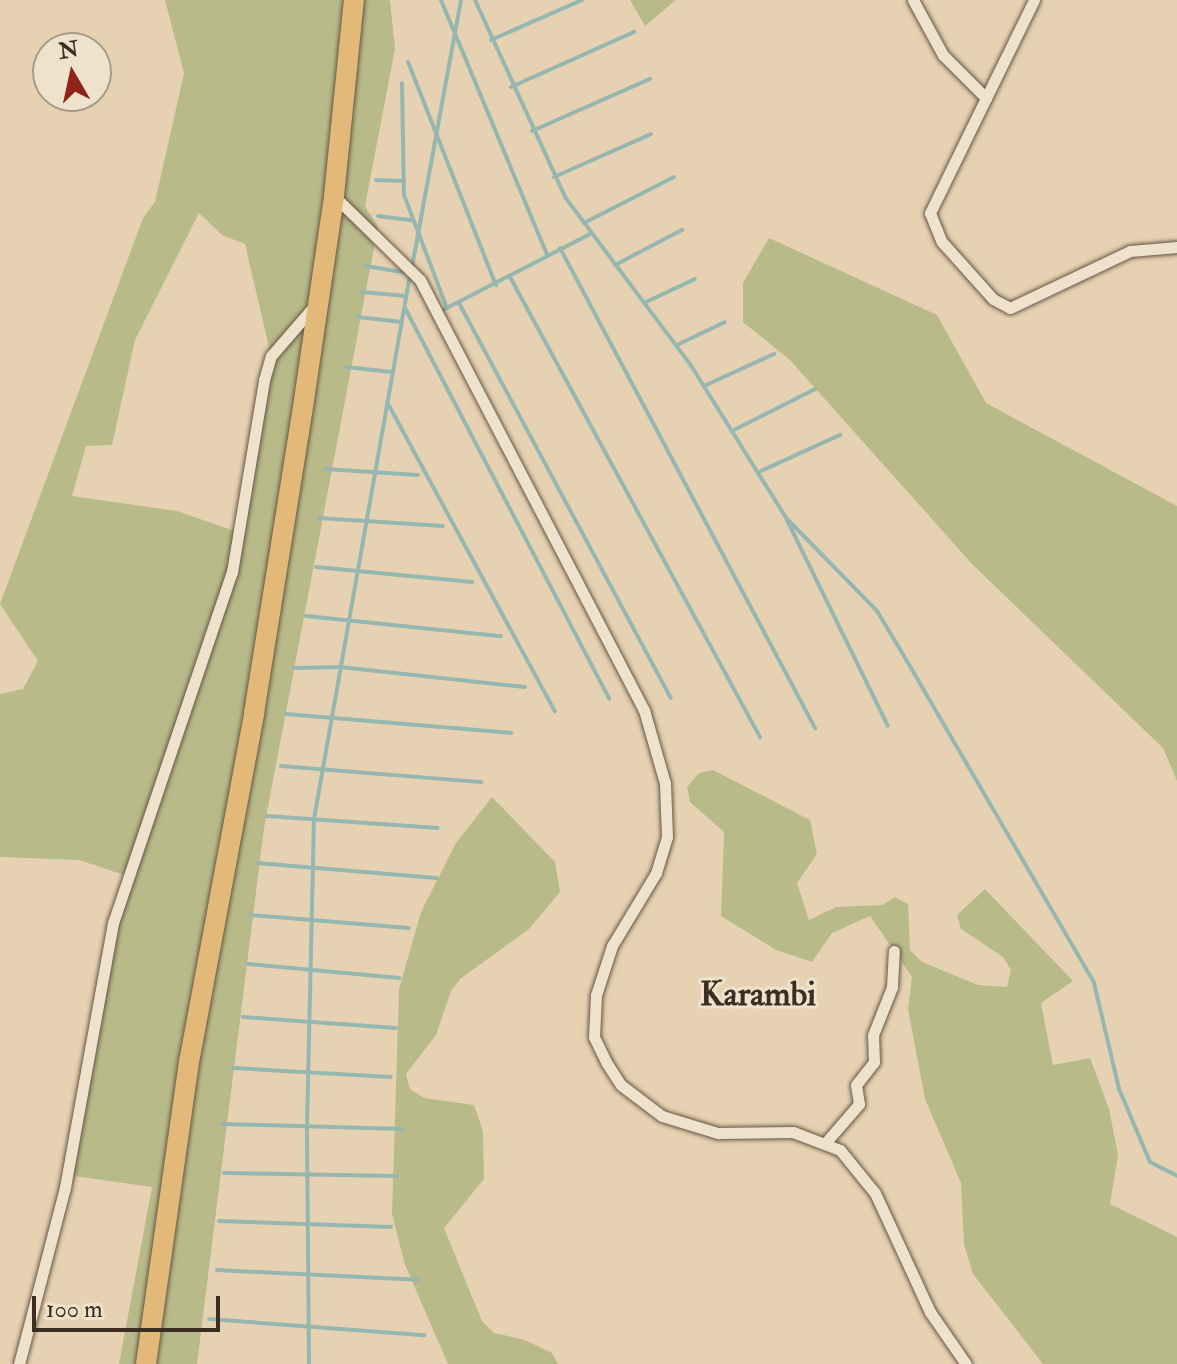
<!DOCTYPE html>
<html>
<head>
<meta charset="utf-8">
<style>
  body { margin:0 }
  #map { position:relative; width:1177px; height:1364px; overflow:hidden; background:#e6d2b2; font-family:"IM FELL Double Pica",serif }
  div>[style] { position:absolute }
  .green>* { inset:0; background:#b8bb89 }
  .stream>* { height:4px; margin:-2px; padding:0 2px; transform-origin:2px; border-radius:2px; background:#96b7af }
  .roads { filter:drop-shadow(0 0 2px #665645) drop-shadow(0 0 2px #665645) }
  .street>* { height:11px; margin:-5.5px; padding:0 5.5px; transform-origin:5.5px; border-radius:5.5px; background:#efe2cd }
  .highway>* { height:20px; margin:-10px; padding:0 10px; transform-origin:10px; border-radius:10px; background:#e3b979 }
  span { translate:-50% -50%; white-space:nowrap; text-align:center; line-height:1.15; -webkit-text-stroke:6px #efe2cd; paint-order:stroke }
  .quarter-label { font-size:34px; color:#3c2d21; font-weight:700 }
  .north { position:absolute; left:32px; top:32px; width:80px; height:80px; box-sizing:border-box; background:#efe2cd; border:2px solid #a79a88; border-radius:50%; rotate:351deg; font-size:22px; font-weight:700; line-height:32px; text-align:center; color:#3c2d21 }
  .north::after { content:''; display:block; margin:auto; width:28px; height:36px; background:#8f2418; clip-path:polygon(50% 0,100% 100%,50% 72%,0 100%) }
  .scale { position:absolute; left:32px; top:1296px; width:188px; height:36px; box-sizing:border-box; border:4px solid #3c2d21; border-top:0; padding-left:10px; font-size:24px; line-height:28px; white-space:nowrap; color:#3c2d21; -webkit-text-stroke:6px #efe2cd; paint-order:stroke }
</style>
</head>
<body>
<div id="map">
  <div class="green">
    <i style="clip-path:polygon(evenodd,165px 0,390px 0,395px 49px,365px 206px,378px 227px,264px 828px,197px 1364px,119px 1364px,152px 1187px,67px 1175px,127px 876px,79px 860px,0 857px,0 694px,23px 689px,38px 661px,0 604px,143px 218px,155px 202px,184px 73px,165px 0,199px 213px,222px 235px,245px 244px,271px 356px,240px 533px,177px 511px,72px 496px,86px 446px,112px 445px,135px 340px,199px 213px)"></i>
    <i style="clip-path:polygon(630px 0,676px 0,645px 26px)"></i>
    <i style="clip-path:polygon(769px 238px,937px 315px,986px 403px,1177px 506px,1177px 781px,1163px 748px,972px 564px,790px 360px,743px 322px,743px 283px)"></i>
    <i style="clip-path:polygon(713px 770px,810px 820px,817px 854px,797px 883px,809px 920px,836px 907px,882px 905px,895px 897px,908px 904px,910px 950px,922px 962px,978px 985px,1007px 987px,1011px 970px,1003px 957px,961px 929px,957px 915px,985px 889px,1073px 981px,1041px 1003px,1053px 1065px,1090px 1058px,1109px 1109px,1118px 1155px,1110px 1204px,1177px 1237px,1177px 1364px,1043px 1364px,973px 1274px,964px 1244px,961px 1183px,925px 1099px,908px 1009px,912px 977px,870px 916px,832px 933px,812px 962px,776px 950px,721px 916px,724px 832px,690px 802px,687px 787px,699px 773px)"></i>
    <i style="clip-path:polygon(492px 797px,555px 862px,560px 892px,529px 929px,460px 979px,451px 991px,436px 1035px,406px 1074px,410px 1089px,424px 1098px,474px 1105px,483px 1131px,484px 1179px,444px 1228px,482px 1321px,494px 1333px,525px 1340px,552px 1353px,558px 1364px,448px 1364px,405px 1265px,392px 1214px,399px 989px,421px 912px,456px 843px)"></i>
  </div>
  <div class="stream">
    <i style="left:441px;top:0;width:276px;rotate:67.4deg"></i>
    <i style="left:475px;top:0;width:217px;rotate:65.4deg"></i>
    <i style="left:565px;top:197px;width:209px;rotate:53.2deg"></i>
    <i style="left:690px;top:364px;width:183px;rotate:58deg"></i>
    <i style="left:787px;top:519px;width:129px;rotate:45.6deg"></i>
    <i style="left:877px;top:611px;width:39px;rotate:59deg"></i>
    <i style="left:897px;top:644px;width:392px;rotate:59.8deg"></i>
    <i style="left:1094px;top:983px;width:109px;rotate:76.7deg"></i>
    <i style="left:1119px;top:1089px;width:79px;rotate:67deg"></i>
    <i style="left:1150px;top:1162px;width:30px;rotate:27deg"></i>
    <i style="left:491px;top:40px;width:99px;rotate:-23.7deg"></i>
    <i style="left:408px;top:62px;width:240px;rotate:68.5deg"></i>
    <i style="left:402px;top:83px;width:112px;rotate:89deg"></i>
    <i style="left:404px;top:195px;width:121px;rotate:69.2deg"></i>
    <i style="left:511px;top:87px;width:135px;rotate:-24.1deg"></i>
    <i style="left:532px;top:131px;width:129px;rotate:-23.8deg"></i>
    <i style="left:554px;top:177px;width:106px;rotate:-23.9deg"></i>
    <i style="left:376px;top:180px;width:28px;rotate:2deg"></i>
    <i style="left:378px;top:216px;width:34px;rotate:7deg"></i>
    <i style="left:584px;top:223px;width:101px;rotate:-27.1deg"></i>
    <i style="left:560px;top:248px;width:544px;rotate:62.02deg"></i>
    <i style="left:615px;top:265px;width:76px;rotate:-27.6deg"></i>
    <i style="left:366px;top:266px;width:42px;rotate:9.7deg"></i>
    <i style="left:412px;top:267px;width:271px;rotate:-79.6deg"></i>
    <i style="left:510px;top:277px;width:524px;rotate:61.48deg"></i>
    <i style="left:362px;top:292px;width:44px;rotate:5.2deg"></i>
    <i style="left:459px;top:303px;width:448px;rotate:61.8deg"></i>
    <i style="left:644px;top:303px;width:56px;rotate:-25.2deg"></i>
    <i style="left:405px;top:308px;width:441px;rotate:62.4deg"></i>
    <i style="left:439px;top:312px;width:172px;rotate:-27.3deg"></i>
    <i style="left:358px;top:317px;width:44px;rotate:6.5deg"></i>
    <i style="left:677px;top:345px;width:53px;rotate:-25.6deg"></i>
    <i style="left:346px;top:367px;width:46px;rotate:6.2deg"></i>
    <i style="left:704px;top:386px;width:77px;rotate:-24.6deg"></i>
    <i style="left:387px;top:402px;width:352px;rotate:61.5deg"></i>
    <i style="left:734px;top:430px;width:91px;rotate:-26.8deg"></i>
    <i style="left:325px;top:469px;width:93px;rotate:3.7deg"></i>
    <i style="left:761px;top:471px;width:87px;rotate:-24.5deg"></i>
    <i style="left:319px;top:518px;width:124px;rotate:3.7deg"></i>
    <i style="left:787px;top:520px;width:229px;rotate:63.9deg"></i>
    <i style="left:316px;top:567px;width:157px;rotate:5.5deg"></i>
    <i style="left:306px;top:616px;width:196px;rotate:5.9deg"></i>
    <i style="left:295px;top:668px;width:45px;rotate:-1.3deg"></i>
    <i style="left:340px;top:667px;width:186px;rotate:6.2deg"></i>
    <i style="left:286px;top:714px;width:226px;rotate:4.8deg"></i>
    <i style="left:281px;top:766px;width:201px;rotate:4.6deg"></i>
    <i style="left:267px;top:816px;width:171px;rotate:4deg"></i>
    <i style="left:257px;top:863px;width:180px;rotate:4.8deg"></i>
    <i style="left:250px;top:915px;width:159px;rotate:4.7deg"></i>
    <i style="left:248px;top:964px;width:152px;rotate:5.3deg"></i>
    <i style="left:243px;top:1017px;width:153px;rotate:4.1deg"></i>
    <i style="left:233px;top:1068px;width:158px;rotate:3.3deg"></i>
    <i style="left:223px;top:1124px;width:179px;rotate:1.6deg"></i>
    <i style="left:224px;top:1173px;width:172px;rotate:1deg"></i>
    <i style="left:219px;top:1221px;width:172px;rotate:2deg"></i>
    <i style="left:217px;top:1270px;width:201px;rotate:2.8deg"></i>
    <i style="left:209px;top:1319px;width:216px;rotate:4.3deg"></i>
    <i style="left:309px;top:1364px;width:238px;rotate:-90.5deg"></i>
    <i style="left:307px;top:1126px;width:307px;rotate:-88.7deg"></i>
    <i style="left:314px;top:819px;width:552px;rotate:-79.99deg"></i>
  </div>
  <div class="roads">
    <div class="street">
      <i style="left:913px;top:0;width:63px;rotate:61.4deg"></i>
      <i style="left:943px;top:55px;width:61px;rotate:45deg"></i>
      <i style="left:986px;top:98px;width:128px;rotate:116deg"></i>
      <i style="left:930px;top:213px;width:31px;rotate:68deg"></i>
      <i style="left:942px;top:242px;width:76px;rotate:48.2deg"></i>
      <i style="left:993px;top:299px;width:19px;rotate:28deg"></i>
      <i style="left:1010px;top:308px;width:133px;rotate:-25.4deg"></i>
      <i style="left:1130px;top:251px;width:47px;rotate:-4.9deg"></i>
      <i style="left:986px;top:98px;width:109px;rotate:-63.9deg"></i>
      <i style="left:334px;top:196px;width:120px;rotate:44.3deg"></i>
      <i style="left:420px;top:280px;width:485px;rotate:62.5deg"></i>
      <i style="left:644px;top:710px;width:76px;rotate:74deg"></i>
      <i style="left:665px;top:783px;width:54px;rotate:87.9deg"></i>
      <i style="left:667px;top:837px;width:38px;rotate:107deg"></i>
      <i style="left:656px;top:873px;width:85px;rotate:121.1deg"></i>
      <i style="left:612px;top:946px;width:52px;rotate:108.1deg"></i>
      <i style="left:596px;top:995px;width:42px;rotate:92.7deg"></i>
      <i style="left:594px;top:1037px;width:28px;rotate:64deg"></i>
      <i style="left:606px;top:1062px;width:27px;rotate:57deg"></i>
      <i style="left:621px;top:1085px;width:51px;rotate:37.1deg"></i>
      <i style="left:662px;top:1116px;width:59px;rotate:16.9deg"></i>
      <i style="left:718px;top:1133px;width:75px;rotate:-0.8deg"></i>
      <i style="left:793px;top:1132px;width:50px;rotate:21deg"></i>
      <i style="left:840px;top:1150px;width:55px;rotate:50.9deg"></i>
      <i style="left:875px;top:1193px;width:131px;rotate:65.2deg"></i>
      <i style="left:930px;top:1312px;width:63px;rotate:55.3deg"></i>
      <i style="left:827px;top:1141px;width:49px;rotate:-49.1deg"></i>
      <i style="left:859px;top:1104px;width:19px;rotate:-99deg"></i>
      <i style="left:856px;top:1085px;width:29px;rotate:-52deg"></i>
      <i style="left:874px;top:1062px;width:27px;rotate:-92deg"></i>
      <i style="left:873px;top:1035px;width:52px;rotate:-68.4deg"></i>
      <i style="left:892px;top:987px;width:36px;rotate:-87deg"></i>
      <i style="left:19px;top:1364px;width:183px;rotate:-75.4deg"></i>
      <i style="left:65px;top:1187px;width:268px;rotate:-79.7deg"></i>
      <i style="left:113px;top:923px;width:371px;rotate:-71.3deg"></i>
      <i style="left:232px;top:572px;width:195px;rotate:-80.5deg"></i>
      <i style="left:264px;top:380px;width:25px;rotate:-74deg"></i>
      <i style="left:271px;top:356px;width:67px;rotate:-49.2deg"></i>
    </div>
    <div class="highway">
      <i style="left:146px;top:1364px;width:305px;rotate:-81.9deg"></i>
      <i style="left:189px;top:1062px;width:355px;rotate:-79.4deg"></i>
      <i style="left:254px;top:713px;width:317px;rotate:-80.9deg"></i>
      <i style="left:304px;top:400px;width:206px;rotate:-81.6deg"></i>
      <i style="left:334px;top:196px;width:197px;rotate:-84.2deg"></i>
    </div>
  </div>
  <div class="quarter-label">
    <span style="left:758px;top:995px">Karambi</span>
  </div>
  <div class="north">N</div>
  <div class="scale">100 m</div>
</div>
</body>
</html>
